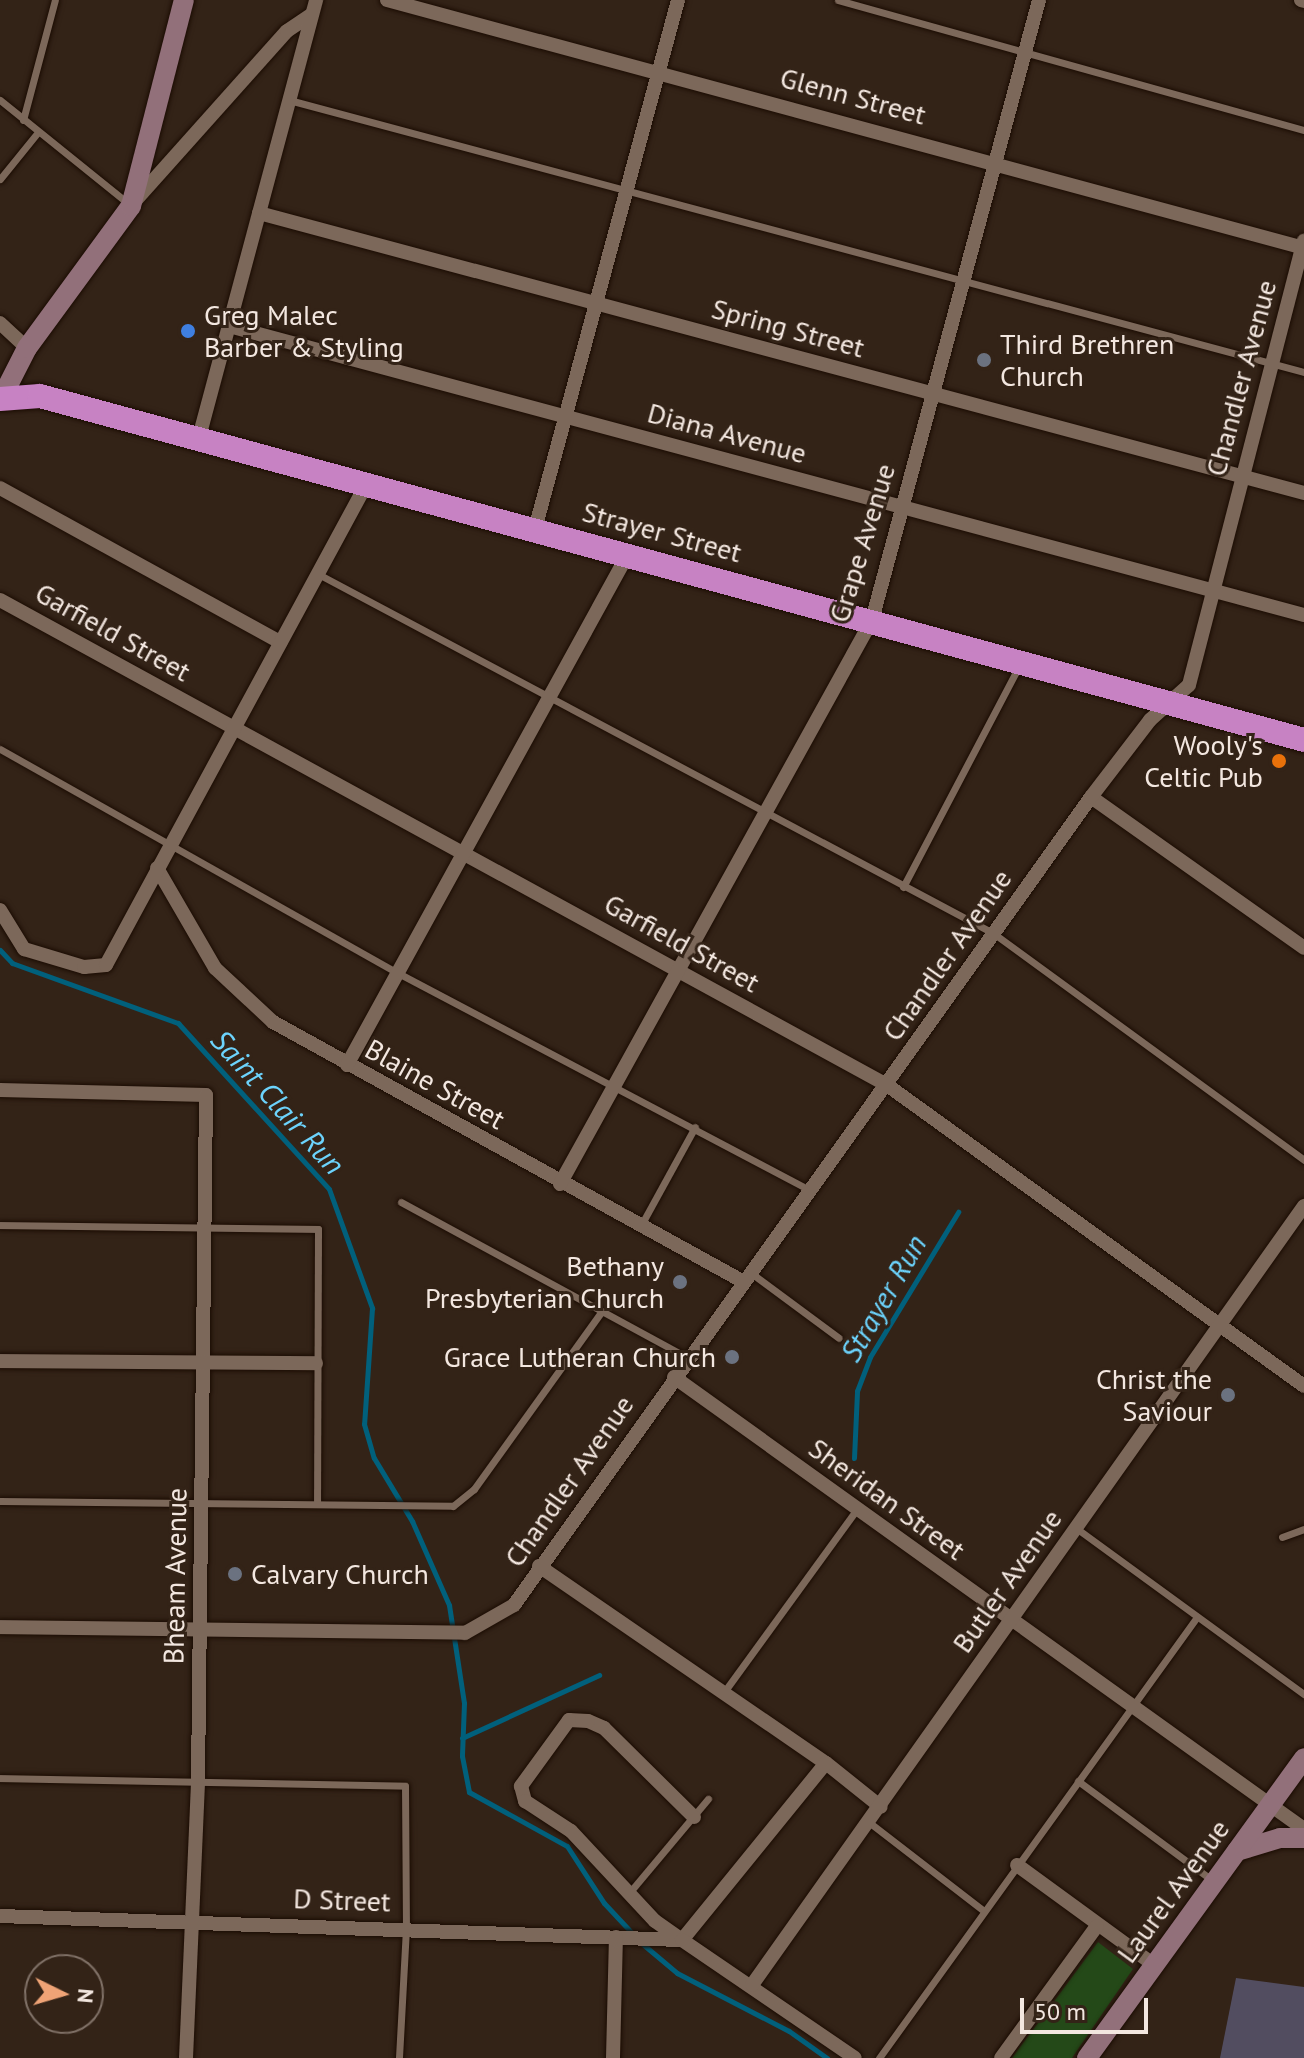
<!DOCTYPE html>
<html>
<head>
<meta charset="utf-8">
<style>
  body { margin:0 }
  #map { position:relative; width:1304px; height:2058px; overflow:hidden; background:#332317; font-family:"PT Sans",sans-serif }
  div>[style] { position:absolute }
  .green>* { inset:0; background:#244918 }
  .stream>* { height:5px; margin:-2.5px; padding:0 2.5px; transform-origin:2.5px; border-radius:2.5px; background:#01607c }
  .building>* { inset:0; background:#524d60 }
  .roads { filter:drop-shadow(0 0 2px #1b0c03) drop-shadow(0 0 2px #1b0c03) }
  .lane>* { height:7px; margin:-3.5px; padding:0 3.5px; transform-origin:3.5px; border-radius:3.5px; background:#7c685a }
  .street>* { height:14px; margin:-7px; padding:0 7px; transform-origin:7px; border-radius:7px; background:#7c685a }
  .secondary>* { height:20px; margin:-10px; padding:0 10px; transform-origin:10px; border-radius:10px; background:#92707a }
  .highway>* { height:24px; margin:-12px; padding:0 12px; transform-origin:12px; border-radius:12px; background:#c782c3 }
  .dots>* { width:22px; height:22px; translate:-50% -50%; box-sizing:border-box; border:4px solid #332317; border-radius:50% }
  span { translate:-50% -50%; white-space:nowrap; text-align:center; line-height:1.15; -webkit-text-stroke:6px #332317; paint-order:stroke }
  .street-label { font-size:28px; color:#f3e7e0 }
  .poi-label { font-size:28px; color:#f3e7e0 }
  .left { translate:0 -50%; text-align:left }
  .right { translate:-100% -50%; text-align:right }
  .water-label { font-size:30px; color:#6cd3fc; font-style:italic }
  .north { position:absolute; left:24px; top:1954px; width:80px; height:80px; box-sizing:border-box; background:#332317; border:2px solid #807167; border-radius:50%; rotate:95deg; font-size:22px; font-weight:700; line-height:32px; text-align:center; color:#f3e7e0 }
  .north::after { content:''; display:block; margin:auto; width:28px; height:36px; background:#efa376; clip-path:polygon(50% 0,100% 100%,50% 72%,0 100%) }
  .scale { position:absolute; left:1020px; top:1998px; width:128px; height:36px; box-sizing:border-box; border:4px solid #f3e7e0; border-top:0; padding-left:10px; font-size:24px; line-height:28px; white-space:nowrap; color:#f3e7e0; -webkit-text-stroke:6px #332317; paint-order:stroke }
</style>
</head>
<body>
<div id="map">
  <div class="green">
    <i style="clip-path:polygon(1098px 1942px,1133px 1969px,1072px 2058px,1012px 2058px)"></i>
  </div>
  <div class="stream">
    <i style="left:0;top:950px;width:18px;rotate:47deg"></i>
    <i style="left:12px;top:963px;width:177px;rotate:19.9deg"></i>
    <i style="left:178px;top:1023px;width:224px;rotate:47.7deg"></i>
    <i style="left:329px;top:1189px;width:127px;rotate:70.1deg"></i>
    <i style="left:372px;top:1308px;width:116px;rotate:93.9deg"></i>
    <i style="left:364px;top:1424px;width:35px;rotate:74deg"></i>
    <i style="left:374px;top:1458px;width:74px;rotate:58.9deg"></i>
    <i style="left:412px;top:1521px;width:92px;rotate:66.2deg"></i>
    <i style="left:449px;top:1605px;width:99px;rotate:81.3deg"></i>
    <i style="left:464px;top:1703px;width:53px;rotate:92.2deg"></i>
    <i style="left:462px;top:1756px;width:37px;rotate:79deg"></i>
    <i style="left:469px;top:1792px;width:112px;rotate:28.9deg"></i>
    <i style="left:567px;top:1846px;width:68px;rotate:57deg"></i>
    <i style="left:604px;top:1903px;width:42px;rotate:46.9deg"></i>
    <i style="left:854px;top:1458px;width:67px;rotate:-87.4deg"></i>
    <i style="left:857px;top:1391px;width:36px;rotate:-69deg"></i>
    <i style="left:870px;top:1357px;width:170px;rotate:-58.7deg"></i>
    <i style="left:462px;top:1738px;width:151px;rotate:-24.7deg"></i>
    <i style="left:639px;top:1941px;width:50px;rotate:40.1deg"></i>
    <i style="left:677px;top:1973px;width:126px;rotate:27.4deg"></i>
    <i style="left:789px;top:2031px;width:47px;rotate:35.4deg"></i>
  </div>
  <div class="building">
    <i style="clip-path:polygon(1236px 1978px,1304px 1987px,1304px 2058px,1220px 2058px)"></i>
  </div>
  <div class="roads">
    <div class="lane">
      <i style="left:838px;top:0;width:484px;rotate:15.6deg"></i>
      <i style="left:0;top:100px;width:166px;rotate:38.9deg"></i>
      <i style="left:289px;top:100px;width:1051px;rotate:15deg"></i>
      <i style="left:23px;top:120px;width:124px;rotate:-75.1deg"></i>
      <i style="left:0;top:179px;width:60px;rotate:-51deg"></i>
      <i style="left:320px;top:575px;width:762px;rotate:28.01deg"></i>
      <i style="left:993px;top:933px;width:385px;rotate:36.1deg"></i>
      <i style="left:0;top:749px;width:457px;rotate:29.4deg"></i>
      <i style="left:398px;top:973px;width:465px;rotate:27.8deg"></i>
      <i style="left:903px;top:887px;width:250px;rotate:-62.3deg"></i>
      <i style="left:401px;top:1202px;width:327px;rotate:28.5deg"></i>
      <i style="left:0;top:1225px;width:318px;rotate:0.7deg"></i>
      <i style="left:318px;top:1229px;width:275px;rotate:90.2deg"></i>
      <i style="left:640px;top:1227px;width:114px;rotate:-61.2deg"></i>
      <i style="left:751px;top:1273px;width:109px;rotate:36.5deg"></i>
      <i style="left:0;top:1501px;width:453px;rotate:0.6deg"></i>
      <i style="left:453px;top:1506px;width:27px;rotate:-39deg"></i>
      <i style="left:474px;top:1489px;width:218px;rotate:-54.3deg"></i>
      <i style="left:1076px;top:1528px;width:282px;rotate:36.1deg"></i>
      <i style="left:1282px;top:1537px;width:23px;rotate:-20deg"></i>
      <i style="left:724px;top:1692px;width:226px;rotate:-54deg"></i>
      <i style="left:0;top:1778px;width:405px;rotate:1.1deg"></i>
      <i style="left:405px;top:1786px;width:142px;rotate:89.6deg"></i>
      <i style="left:406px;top:1928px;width:130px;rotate:93.1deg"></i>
      <i style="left:1078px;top:1781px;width:167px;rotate:36.5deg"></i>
      <i style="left:870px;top:1823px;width:144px;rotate:37.7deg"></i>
      <i style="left:629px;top:1893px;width:123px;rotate:-50deg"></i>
      <i style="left:879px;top:2058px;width:544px;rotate:-54.21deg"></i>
    </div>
    <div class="street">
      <i style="left:387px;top:0;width:950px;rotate:15.13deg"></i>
      <i style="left:1301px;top:0;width:3px;rotate:18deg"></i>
      <i style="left:134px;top:202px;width:229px;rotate:-48.2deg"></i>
      <i style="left:287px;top:31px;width:30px;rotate:-34deg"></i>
      <i style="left:259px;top:213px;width:1082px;rotate:15deg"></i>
      <i style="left:0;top:323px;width:37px;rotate:43deg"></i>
      <i style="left:229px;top:326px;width:1113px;rotate:15.05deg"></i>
      <i style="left:198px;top:441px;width:457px;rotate:-75deg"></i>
      <i style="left:0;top:488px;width:320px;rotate:28.8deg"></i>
      <i style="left:535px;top:529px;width:548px;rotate:-74.87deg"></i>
      <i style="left:0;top:600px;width:1011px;rotate:28.67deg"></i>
      <i style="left:887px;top:1085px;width:514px;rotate:35.82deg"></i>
      <i style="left:1091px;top:797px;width:261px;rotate:35.3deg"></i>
      <i style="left:157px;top:868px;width:116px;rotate:59.9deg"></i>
      <i style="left:215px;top:968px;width:79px;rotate:43deg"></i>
      <i style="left:273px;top:1022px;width:538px;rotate:28.9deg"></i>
      <i style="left:0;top:910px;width:46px;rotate:58.4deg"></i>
      <i style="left:24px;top:949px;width:63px;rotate:16.7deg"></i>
      <i style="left:84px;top:967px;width:22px;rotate:-5deg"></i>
      <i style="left:106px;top:965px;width:546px;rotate:-61.56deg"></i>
      <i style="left:347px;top:1065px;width:583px;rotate:-61.19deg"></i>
      <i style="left:0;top:1090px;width:206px;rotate:1.4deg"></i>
      <i style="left:206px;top:1095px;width:688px;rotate:90.67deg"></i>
      <i style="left:198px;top:1783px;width:275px;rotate:92.5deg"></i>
      <i style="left:560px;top:1184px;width:645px;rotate:-61.05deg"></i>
      <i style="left:872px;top:620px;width:642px;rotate:-74.92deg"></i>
      <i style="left:0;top:1361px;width:316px;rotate:0.4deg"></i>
      <i style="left:674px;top:1377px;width:775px;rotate:35.66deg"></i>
      <i style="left:539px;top:1566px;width:348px;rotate:34.5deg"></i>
      <i style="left:826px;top:1763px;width:70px;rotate:38.7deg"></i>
      <i style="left:0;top:1627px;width:465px;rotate:0.7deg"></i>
      <i style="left:465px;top:1633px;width:56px;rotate:-29.7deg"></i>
      <i style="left:514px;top:1605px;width:993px;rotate:-54.47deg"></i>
      <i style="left:1091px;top:797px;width:97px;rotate:-52.5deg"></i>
      <i style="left:1150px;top:720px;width:52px;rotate:-41.9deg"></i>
      <i style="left:1189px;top:685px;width:459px;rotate:-75.5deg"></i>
      <i style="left:694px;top:1817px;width:127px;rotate:-135.3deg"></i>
      <i style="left:604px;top:1728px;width:17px;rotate:-156deg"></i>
      <i style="left:588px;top:1721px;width:19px;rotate:-177deg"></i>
      <i style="left:569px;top:1720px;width:82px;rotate:126deg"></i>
      <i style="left:521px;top:1786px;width:16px;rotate:75deg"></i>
      <i style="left:525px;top:1801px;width:55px;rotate:33.1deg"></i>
      <i style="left:571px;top:1831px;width:123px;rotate:47deg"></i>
      <i style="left:655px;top:1921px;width:33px;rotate:35deg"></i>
      <i style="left:682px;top:1940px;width:228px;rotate:-50.9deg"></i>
      <i style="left:1017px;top:1865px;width:170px;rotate:36.1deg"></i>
      <i style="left:0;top:1916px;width:682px;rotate:2.02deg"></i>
      <i style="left:682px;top:1940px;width:209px;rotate:34.3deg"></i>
      <i style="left:752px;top:1985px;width:955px;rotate:-54.68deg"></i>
      <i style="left:613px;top:2058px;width:121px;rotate:-88.6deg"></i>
      <i style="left:1001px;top:2058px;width:163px;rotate:-54deg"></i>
    </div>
    <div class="secondary">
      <i style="left:1px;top:399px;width:57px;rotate:-63deg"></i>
      <i style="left:27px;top:348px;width:176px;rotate:-53.8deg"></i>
      <i style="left:131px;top:206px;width:213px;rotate:-75.6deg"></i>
      <i style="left:1237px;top:1851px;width:45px;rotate:-16.8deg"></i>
      <i style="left:1280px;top:1838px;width:24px"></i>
      <i style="left:1087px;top:2058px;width:370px;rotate:-54.1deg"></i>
    </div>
    <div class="highway">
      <i style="left:0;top:399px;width:40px;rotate:-4.3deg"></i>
      <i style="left:40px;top:396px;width:1310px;rotate:15.22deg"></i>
    </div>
  </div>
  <div class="dots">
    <i style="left:188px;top:331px;background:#3f7fe0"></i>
    <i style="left:984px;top:360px;background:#6b7280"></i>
    <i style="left:1279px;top:761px;background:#e8710a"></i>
    <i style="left:680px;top:1282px;background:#6b7280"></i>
    <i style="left:732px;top:1357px;background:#6b7280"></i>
    <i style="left:1228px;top:1395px;background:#6b7280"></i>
    <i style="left:235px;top:1574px;background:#6b7280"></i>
  </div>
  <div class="street-label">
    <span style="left:853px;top:96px;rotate:15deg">Glenn Street</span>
    <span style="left:788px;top:328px;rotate:15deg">Spring Street</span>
    <span style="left:1241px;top:378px;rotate:-75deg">Chandler Avenue</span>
    <span style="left:727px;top:433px;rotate:15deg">Diana Avenue</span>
    <span style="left:662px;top:532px;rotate:15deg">Strayer Street</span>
    <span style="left:862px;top:543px;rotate:-73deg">Grape Avenue</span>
    <span style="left:113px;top:632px;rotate:29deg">Garfield Street</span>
    <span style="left:682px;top:943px;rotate:29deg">Garfield Street</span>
    <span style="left:947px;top:955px;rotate:-55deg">Chandler Avenue</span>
    <span style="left:435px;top:1084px;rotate:29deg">Blaine Street</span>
    <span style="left:569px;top:1481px;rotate:-55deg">Chandler Avenue</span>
    <span style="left:887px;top:1499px;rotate:36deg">Sheridan Street</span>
    <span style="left:175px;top:1576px;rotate:-89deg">Bheam Avenue</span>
    <span style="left:1007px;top:1581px;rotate:-55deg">Butler Avenue</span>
    <span style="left:1173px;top:1891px;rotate:-54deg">Laurel Avenue</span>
    <span style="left:342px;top:1900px;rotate:2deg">D Street</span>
  </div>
  <div class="poi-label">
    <span class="left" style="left:204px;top:331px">Greg Malec<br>Barber &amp; Styling</span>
    <span class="left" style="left:1000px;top:360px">Third Brethren<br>Church</span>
    <span class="right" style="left:1263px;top:761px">Wooly's<br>Celtic Pub</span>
    <span class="right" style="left:664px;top:1282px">Bethany<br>Presbyterian Church</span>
    <span class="right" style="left:716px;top:1357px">Grace Lutheran Church</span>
    <span class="right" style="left:1212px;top:1395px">Christ the<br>Saviour</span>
    <span class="left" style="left:251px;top:1574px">Calvary Church</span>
  </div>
  <div class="water-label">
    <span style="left:278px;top:1102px;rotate:48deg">Saint Clair Run</span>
    <span style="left:883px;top:1298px;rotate:-60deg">Strayer Run</span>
  </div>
  <div class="north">N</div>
  <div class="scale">50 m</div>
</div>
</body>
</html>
